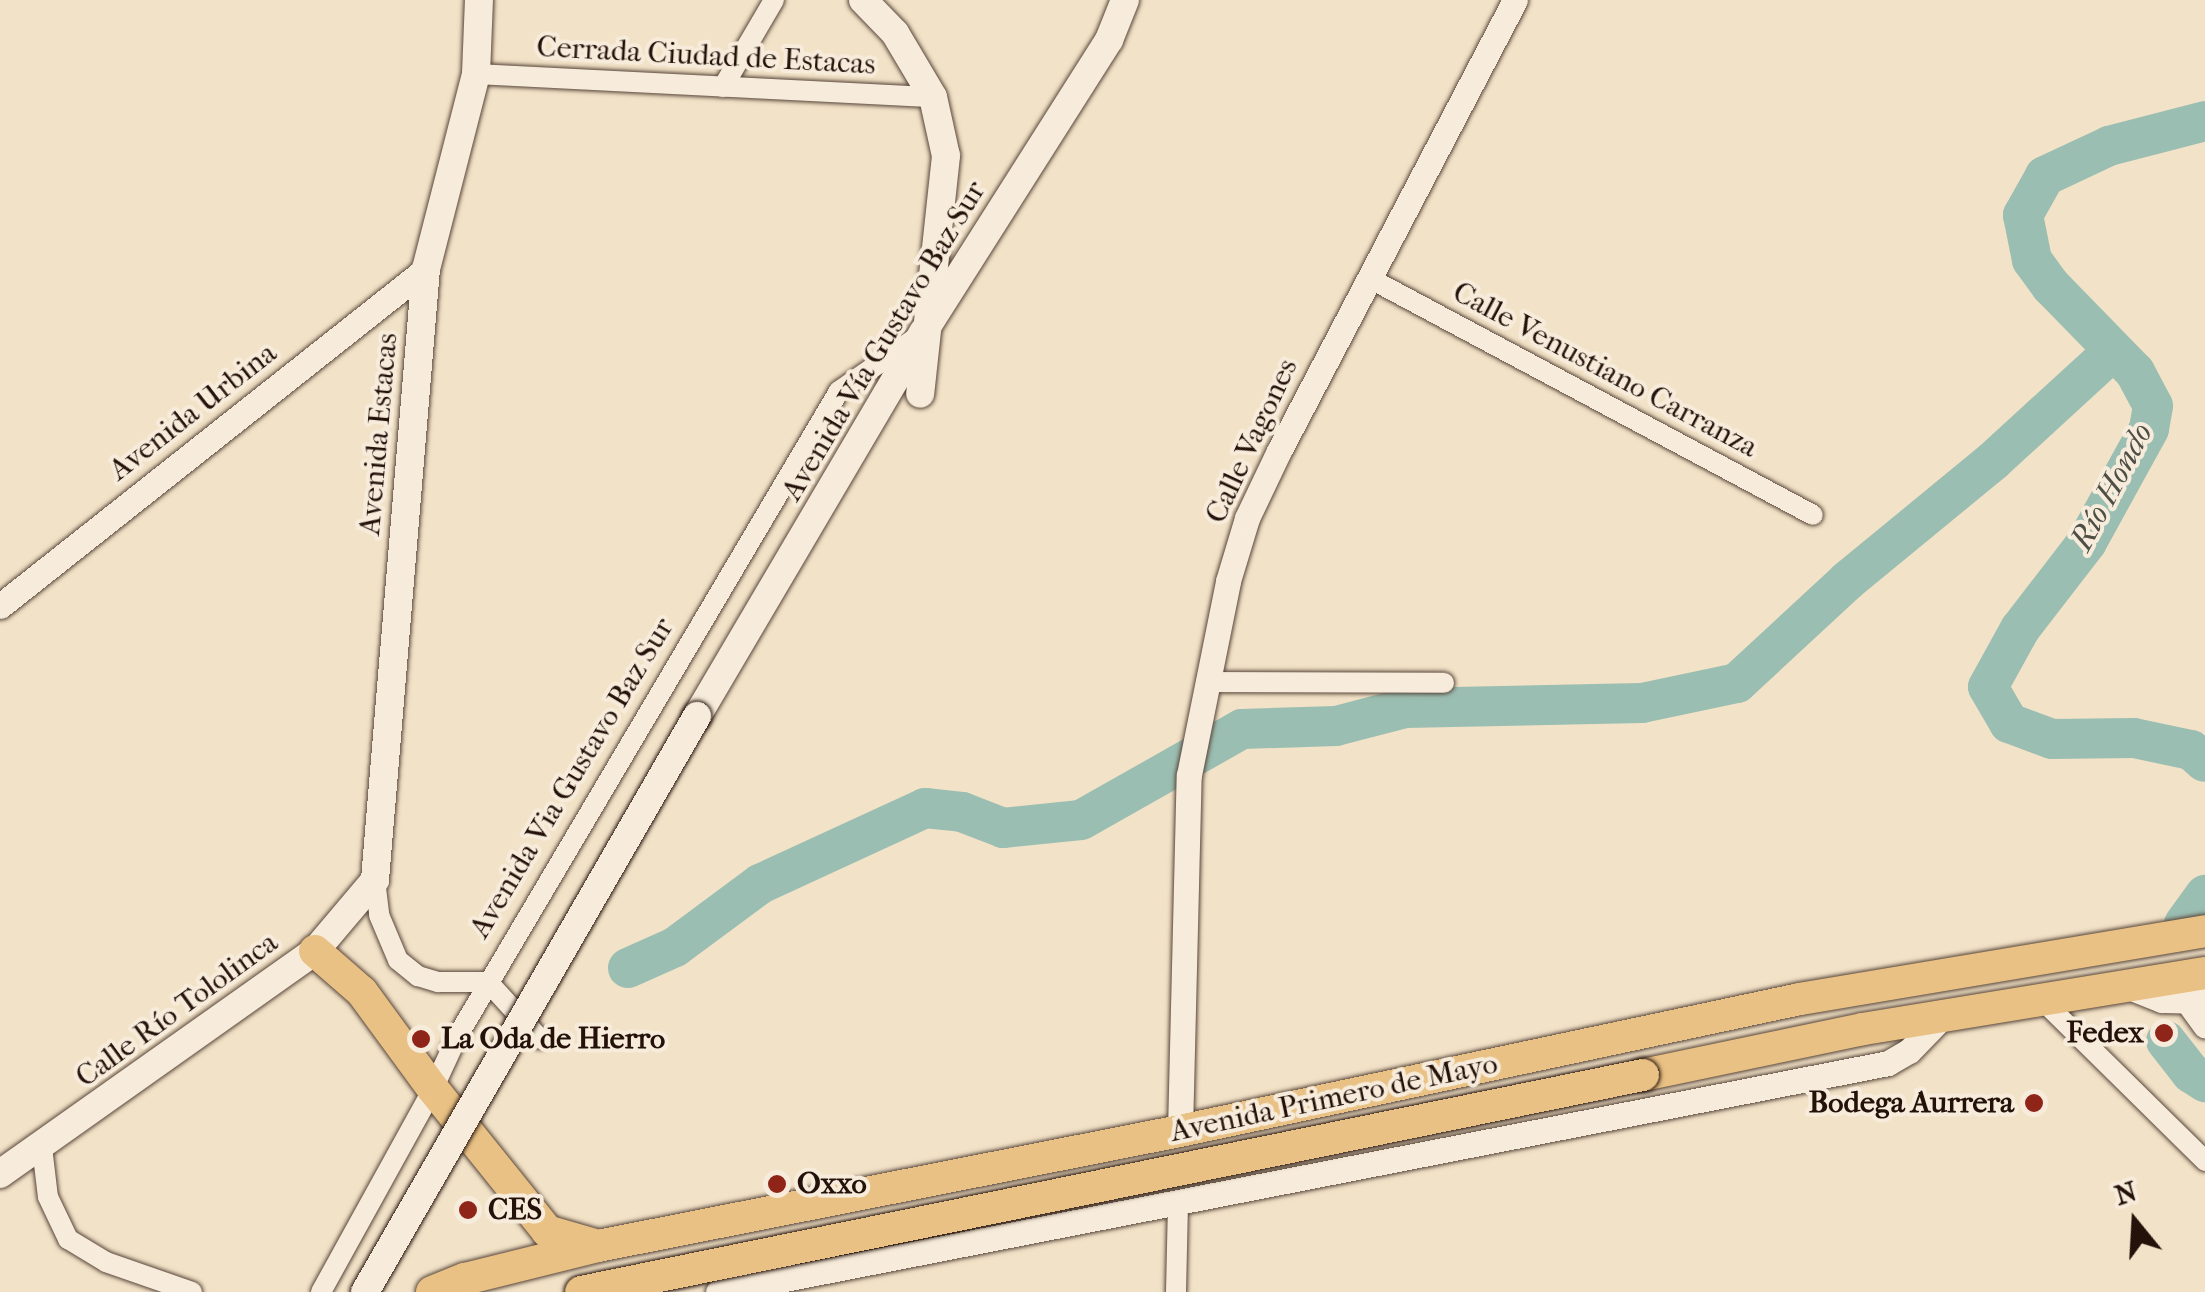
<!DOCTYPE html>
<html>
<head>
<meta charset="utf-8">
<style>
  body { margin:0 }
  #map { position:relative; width:2205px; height:1292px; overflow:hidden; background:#f2e2c7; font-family:"IM FELL French Canon",serif }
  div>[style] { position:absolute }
  .river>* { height:40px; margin:-20px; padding:0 20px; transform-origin:20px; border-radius:20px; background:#9bbeb2 }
  .roads { filter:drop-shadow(0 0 2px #574539) drop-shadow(0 0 2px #574539) }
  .minor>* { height:20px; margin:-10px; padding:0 10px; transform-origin:10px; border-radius:10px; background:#f7ecdb }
  .tertiary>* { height:25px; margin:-12.5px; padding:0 12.5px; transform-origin:12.5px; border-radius:12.5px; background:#f7ecdb }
  .secondary>* { height:28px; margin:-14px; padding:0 14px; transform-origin:14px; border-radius:14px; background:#f7ecdb }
  .trunk>* { height:32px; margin:-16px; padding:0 16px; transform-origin:16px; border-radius:16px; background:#e9c184 }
  .bridges { filter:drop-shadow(0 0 2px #23110a) drop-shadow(0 0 2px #23110a) }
  .secondary-bridge>* { height:28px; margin:-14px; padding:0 14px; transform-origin:14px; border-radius:14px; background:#f7ecdb }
  .trunk-bridge>* { height:32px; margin:-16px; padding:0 16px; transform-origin:16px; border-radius:16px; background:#e9c184 }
  .dots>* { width:28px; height:28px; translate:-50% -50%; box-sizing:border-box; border:5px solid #f7ecdb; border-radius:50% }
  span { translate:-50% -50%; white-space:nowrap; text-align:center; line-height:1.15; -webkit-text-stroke:8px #f7ecdb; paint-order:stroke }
  .street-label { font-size:30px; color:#23110a }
  .poi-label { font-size:30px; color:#23110a; font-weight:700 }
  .right { translate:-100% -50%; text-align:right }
  .left { translate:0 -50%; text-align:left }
  .water-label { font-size:32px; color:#4d4e45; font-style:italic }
  .north { position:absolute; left:2085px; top:1172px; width:100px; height:100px; -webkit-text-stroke:8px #f7ecdb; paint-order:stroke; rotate:342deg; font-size:28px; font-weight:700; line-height:40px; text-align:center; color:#23110a }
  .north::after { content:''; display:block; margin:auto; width:35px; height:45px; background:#23110a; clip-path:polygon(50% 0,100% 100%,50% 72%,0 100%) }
</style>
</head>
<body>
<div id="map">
  <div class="river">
    <i style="left:2205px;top:121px;width:99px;rotate:165.4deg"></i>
    <i style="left:2109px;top:146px;width:71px;rotate:154.9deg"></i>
    <i style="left:2045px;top:176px;width:45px;rotate:119.4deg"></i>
    <i style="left:2023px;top:215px;width:46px;rotate:78.7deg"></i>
    <i style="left:2032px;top:260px;width:32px;rotate:54deg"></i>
    <i style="left:2051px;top:286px;width:120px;rotate:45.7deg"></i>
    <i style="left:2135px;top:372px;width:38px;rotate:62deg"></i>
    <i style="left:2153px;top:406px;width:23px;rotate:100deg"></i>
    <i style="left:2149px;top:429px;width:129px;rotate:118.8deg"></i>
    <i style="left:2087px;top:542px;width:110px;rotate:127.6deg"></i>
    <i style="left:2020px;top:629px;width:66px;rotate:118.9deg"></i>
    <i style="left:1988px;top:687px;width:42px;rotate:59.7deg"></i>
    <i style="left:2009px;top:723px;width:46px;rotate:20.4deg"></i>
    <i style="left:2052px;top:739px;width:82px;rotate:-0.7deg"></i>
    <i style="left:2134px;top:738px;width:58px;rotate:11.9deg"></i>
    <i style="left:2191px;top:750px;width:18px;rotate:41deg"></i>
    <i style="left:2184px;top:924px;width:36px;rotate:-54deg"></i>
    <i style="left:628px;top:968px;width:51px;rotate:-24.1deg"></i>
    <i style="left:675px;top:947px;width:106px;rotate:-36.5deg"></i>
    <i style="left:760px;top:884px;width:182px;rotate:-24.7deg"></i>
    <i style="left:925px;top:808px;width:37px;rotate:6deg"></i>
    <i style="left:962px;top:812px;width:44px;rotate:21.3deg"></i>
    <i style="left:1003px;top:828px;width:78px;rotate:-5.9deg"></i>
    <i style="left:1081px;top:820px;width:185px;rotate:-29.5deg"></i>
    <i style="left:1242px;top:729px;width:94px;rotate:-1.8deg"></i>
    <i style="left:1336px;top:726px;width:71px;rotate:-14.6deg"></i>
    <i style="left:1405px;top:708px;width:237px;rotate:-1.2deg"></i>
    <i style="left:1642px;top:703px;width:97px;rotate:-11.9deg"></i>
    <i style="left:1737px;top:683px;width:150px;rotate:-42.8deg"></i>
    <i style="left:1847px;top:581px;width:189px;rotate:-39.4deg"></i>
    <i style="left:1993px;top:461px;width:163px;rotate:-42.5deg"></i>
    <i style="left:2166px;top:1041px;width:41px;rotate:52deg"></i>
    <i style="left:2191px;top:1073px;width:17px;rotate:33deg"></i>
  </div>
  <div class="roads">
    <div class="minor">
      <i style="left:476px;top:74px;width:458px;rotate:2.9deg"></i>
      <i style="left:723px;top:87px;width:101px;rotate:-59.6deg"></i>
      <i style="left:1369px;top:278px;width:503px;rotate:28.09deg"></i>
      <i style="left:1206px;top:682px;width:238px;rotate:0.2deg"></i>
      <i style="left:375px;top:880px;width:35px;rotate:83deg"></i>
      <i style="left:379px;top:915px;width:49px;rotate:67.1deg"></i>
      <i style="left:398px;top:960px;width:26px;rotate:39deg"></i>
      <i style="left:418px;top:976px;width:21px;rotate:17deg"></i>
      <i style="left:438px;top:982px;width:50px"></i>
      <i style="left:488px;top:982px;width:77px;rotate:47.6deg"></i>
      <i style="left:2041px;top:999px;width:231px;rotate:44.6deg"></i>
      <i style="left:42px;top:1147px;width:50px;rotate:83.2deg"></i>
      <i style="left:48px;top:1197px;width:47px;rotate:64.5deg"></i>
      <i style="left:68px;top:1239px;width:44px;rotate:31.2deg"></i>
      <i style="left:106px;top:1262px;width:91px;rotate:19.2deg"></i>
      <i style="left:321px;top:1292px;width:232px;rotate:-61.1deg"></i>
      <i style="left:433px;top:1089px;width:57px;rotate:-65.2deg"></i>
      <i style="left:457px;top:1037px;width:750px;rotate:-59.4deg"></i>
      <i style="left:839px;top:391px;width:95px;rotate:-34.7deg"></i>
      <i style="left:1176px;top:1292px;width:89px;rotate:-88.7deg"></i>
    </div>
    <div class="tertiary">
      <i style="left:0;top:606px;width:543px;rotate:-38.35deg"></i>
      <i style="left:2188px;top:1002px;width:29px;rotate:54deg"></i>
      <i style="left:1180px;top:1131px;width:356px;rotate:-88.6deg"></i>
      <i style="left:1189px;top:775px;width:198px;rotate:-78.6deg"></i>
      <i style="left:1228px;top:581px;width:66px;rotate:-73.2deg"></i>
      <i style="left:1247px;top:518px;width:74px;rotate:-64.5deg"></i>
      <i style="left:1279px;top:451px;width:509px;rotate:-62.38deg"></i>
      <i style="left:718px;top:1292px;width:1192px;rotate:-11.07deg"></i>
      <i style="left:1888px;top:1063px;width:24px;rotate:-30deg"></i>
      <i style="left:1909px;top:1051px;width:49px;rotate:-45.8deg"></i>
    </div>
    <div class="secondary">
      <i style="left:863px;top:0;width:46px;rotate:45.9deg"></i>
      <i style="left:895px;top:33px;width:74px;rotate:59.3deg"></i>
      <i style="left:933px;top:97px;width:60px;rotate:77.6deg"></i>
      <i style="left:946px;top:156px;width:239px;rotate:96.2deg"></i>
      <i style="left:697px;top:716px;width:445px;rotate:-59.5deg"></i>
      <i style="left:923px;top:333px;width:347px;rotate:-57.6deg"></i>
      <i style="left:1109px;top:40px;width:43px;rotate:-68.2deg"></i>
      <i style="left:2130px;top:986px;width:35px;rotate:22deg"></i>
      <i style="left:2163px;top:999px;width:42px;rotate:1.4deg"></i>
      <i style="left:0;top:1174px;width:386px;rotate:-35.3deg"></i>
      <i style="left:315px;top:951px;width:93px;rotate:-49.8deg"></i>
      <i style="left:375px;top:880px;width:613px;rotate:-85.23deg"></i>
      <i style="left:426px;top:269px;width:201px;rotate:-75.6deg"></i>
      <i style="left:476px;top:74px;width:74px;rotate:-87.7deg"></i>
    </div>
    <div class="trunk">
      <i style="left:315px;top:951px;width:62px;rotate:41.1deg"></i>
      <i style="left:362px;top:992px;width:120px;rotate:53.8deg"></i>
      <i style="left:433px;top:1089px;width:182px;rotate:51.2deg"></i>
      <i style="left:547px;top:1231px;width:53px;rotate:16.4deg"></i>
      <i style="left:1643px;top:1075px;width:225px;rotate:-11.8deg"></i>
      <i style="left:1863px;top:1029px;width:347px;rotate:-9.3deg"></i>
      <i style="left:432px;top:1292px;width:35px;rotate:-22deg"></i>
      <i style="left:465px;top:1279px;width:137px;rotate:-13.9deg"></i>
      <i style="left:598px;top:1246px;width:593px;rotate:-11.18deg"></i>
      <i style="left:1180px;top:1131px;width:634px;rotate:-12.02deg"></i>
      <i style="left:1800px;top:999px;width:411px;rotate:-9.5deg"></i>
    </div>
  </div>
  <div class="bridges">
    <div class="secondary-bridge">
      <i style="left:365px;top:1292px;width:665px;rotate:-60.04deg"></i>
    </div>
    <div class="trunk-bridge">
      <i style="left:581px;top:1292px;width:1084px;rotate:-11.55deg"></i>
    </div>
  </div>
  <div class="dots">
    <i style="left:2164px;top:1033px;background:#8f2418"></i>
    <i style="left:421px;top:1039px;background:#8f2418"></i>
    <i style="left:2034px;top:1103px;background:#8f2418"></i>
    <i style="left:777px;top:1184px;background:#8f2418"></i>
    <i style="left:468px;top:1210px;background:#8f2418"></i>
  </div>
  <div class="street-label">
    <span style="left:706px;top:56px;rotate:3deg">Cerrada Ciudad de Estacas</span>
    <span style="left:884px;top:341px;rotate:-59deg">Avenida Vía Gustavo Baz Sur</span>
    <span style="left:1605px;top:370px;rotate:28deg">Calle Venustiano Carranza</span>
    <span style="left:193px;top:412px;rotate:-38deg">Avenida Urbina</span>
    <span style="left:379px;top:434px;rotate:-85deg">Avenida Estacas</span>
    <span style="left:1252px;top:441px;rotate:-65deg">Calle Vagones</span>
    <span style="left:572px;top:778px;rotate:-59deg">Avenida Via Gustavo Baz Sur</span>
    <span style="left:177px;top:1010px;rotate:-36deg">Calle Río Tololinca</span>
    <span style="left:1334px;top:1098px;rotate:-12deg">Avenida Primero de Mayo</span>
  </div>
  <div class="poi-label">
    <span class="right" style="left:2144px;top:1033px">Fedex</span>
    <span class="left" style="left:441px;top:1039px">La Oda de Hierro</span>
    <span class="right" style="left:2014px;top:1103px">Bodega Aurrera</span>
    <span class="left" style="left:797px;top:1184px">Oxxo</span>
    <span class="left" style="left:488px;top:1210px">CES</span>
  </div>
  <div class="water-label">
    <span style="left:2112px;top:487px;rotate:-62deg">Río Hondo</span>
  </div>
  <div class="north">N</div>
</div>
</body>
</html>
